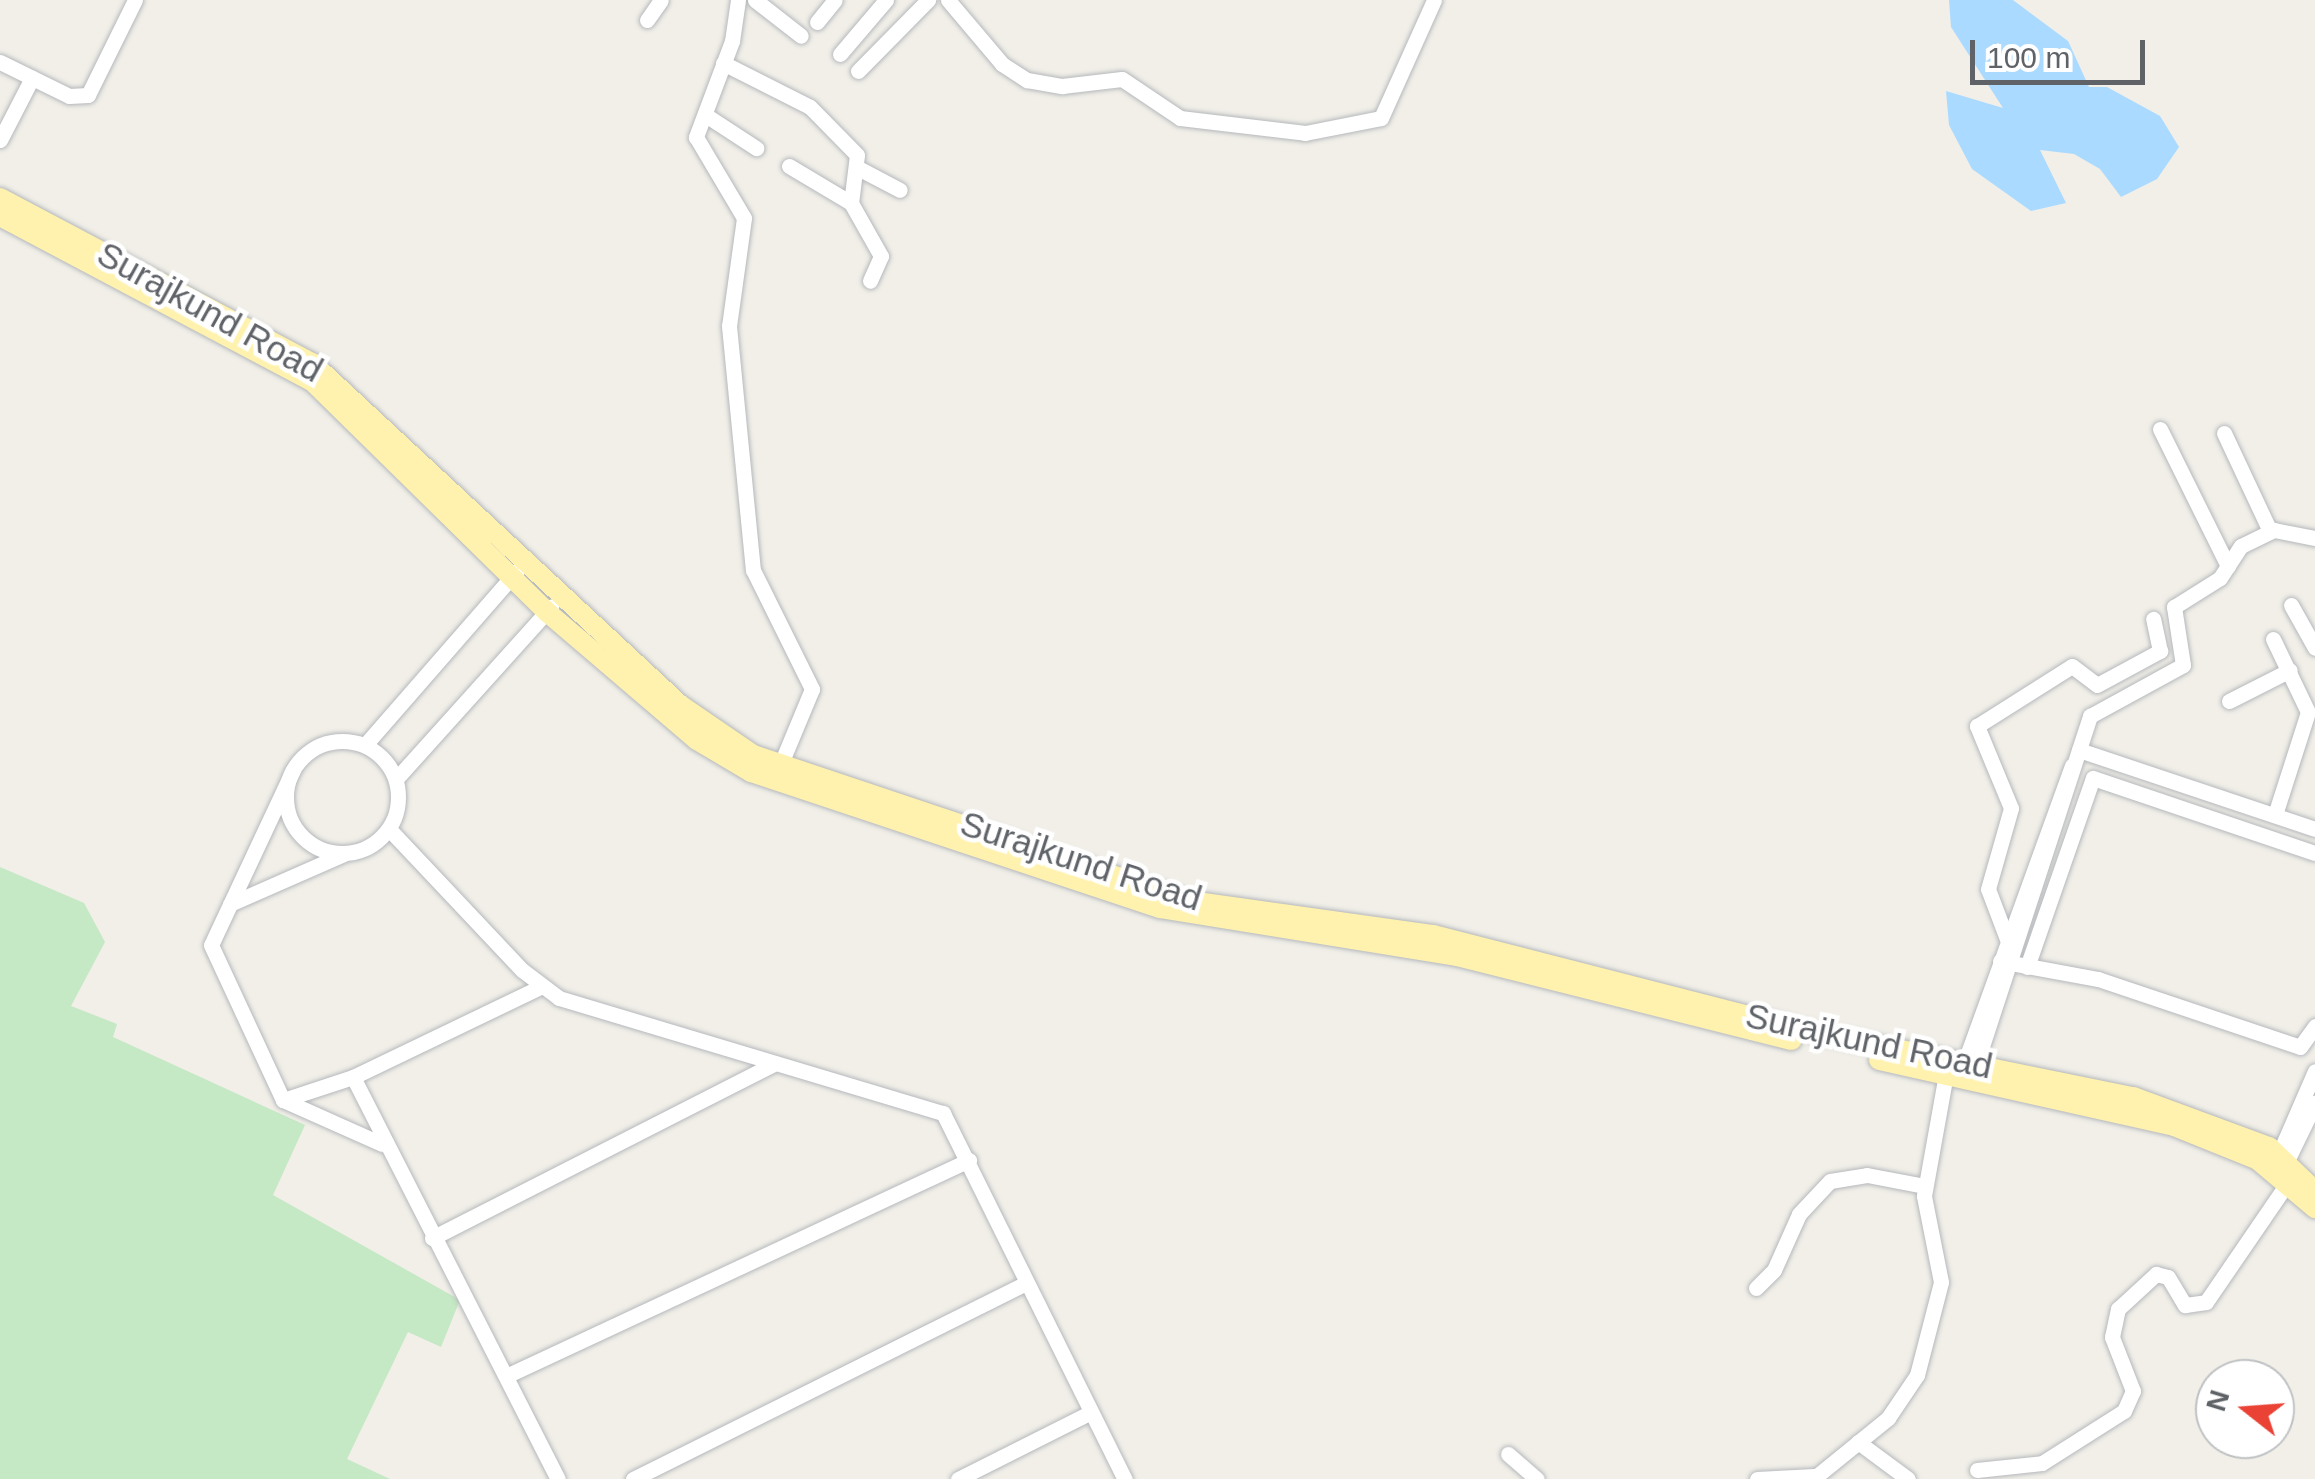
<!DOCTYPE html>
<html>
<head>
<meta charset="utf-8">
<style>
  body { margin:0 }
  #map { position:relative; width:2315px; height:1479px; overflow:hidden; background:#f1efe8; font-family:Arial,sans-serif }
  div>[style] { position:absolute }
  .green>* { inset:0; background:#c5e8c5 }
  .water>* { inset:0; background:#aadaff }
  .roads { filter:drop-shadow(0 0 2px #b5b8bc) drop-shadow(0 0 2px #b5b8bc) }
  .minor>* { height:15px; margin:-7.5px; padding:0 7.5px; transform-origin:7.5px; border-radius:7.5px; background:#fff }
  .minor>.ring { margin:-7.5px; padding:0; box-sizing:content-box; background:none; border:15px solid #fff; border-radius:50% }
  .major>* { height:20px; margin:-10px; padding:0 10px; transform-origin:10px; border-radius:10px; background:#fff2af }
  span { translate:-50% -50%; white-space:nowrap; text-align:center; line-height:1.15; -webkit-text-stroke:9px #fff; paint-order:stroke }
  .street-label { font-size:35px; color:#5f6368 }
  .north { position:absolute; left:2195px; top:1359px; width:100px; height:100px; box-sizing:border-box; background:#fff; border:2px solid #bfc1c3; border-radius:50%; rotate:287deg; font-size:28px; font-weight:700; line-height:40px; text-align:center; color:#5f6368 }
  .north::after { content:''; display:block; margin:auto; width:35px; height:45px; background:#ea4335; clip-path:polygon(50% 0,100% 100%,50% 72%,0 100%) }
  .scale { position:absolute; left:1970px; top:40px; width:175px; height:45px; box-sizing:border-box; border:5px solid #5f6368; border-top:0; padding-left:12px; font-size:30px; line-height:35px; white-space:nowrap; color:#5f6368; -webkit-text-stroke:8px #fff; paint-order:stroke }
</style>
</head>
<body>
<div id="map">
  <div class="green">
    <i style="clip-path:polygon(0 867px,84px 903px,105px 942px,71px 1006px,117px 1024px,113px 1037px,305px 1125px,273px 1195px,460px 1300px,441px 1347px,408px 1332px,347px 1459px,390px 1479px,0 1479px)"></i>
  </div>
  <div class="water">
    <i style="clip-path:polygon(1949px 0,2013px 0,2068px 41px,2089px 87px,2107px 87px,2160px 116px,2179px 147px,2157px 179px,2121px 197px,2100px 169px,2074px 154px,2040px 150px,2066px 203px,2031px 211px,1972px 169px,1949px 125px,1946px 91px,2003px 108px,1951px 27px)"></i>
  </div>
  <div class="roads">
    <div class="minor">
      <i style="left:738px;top:0;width:41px;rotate:98.3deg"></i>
      <i style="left:732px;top:41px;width:103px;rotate:110.6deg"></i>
      <i style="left:696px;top:137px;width:94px;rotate:59.3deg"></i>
      <i style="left:744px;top:218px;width:109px;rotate:97.9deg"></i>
      <i style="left:729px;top:326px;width:245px;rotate:84.4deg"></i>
      <i style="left:753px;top:570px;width:133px;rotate:63.6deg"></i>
      <i style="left:812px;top:689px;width:83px;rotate:112.6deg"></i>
      <i style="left:755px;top:0;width:58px;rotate:38deg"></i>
      <i style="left:948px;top:0;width:84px;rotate:49.8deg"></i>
      <i style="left:1002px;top:64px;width:30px;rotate:33deg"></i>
      <i style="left:1027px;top:80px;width:36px;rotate:10deg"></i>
      <i style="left:1062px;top:86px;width:60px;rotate:-6.7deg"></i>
      <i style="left:1122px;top:79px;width:70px;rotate:33.9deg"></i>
      <i style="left:1180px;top:118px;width:126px;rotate:6.8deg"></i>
      <i style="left:1305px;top:133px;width:77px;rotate:-11.2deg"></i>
      <i style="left:1381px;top:118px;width:129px;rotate:-65.8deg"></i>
      <i style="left:647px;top:20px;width:24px;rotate:-55deg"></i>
      <i style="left:817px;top:22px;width:28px;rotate:-51deg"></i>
      <i style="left:840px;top:54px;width:71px;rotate:-49.6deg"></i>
      <i style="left:0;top:62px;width:77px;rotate:26.2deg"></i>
      <i style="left:69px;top:96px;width:19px;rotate:-3deg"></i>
      <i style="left:88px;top:95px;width:106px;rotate:-63.7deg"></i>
      <i style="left:723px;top:63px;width:97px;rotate:26.8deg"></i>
      <i style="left:810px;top:107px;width:67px;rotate:45.6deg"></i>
      <i style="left:857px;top:155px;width:48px;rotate:97.1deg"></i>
      <i style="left:851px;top:203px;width:61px;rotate:60.5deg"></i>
      <i style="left:881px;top:256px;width:27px;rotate:114deg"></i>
      <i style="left:858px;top:71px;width:100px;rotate:-45.4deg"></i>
      <i style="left:707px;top:116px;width:59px;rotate:33.1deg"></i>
      <i style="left:0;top:140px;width:70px;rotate:-62.7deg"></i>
      <i style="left:789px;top:166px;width:72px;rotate:30.8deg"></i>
      <i style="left:858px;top:168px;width:47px;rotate:27.6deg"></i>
      <i style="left:2160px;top:429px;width:153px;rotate:63.6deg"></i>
      <i style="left:2224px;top:433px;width:108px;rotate:64.9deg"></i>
      <i style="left:2291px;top:605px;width:49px;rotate:60.8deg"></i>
      <i style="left:2273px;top:639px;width:81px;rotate:64.4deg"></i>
      <i style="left:2308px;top:712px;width:108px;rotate:107.8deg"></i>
      <i style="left:2229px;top:701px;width:68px;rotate:-26.9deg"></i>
      <i class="ring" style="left:286px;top:741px;width:97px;height:97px"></i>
      <i style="left:365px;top:745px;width:231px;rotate:-48.9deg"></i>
      <i style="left:2079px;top:750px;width:249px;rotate:18.5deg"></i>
      <i style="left:293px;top:770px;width:193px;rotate:115.1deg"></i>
      <i style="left:211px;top:945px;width:171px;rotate:65.1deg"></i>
      <i style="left:283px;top:1100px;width:74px;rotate:-18.2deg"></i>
      <i style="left:353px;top:1077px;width:210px;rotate:-25.7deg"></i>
      <i style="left:396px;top:779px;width:232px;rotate:-48deg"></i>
      <i style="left:389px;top:829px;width:194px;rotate:46.7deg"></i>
      <i style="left:522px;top:970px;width:46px;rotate:37.1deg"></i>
      <i style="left:559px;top:998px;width:401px;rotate:16.7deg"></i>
      <i style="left:943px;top:1113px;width:409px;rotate:63.6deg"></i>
      <i style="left:230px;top:904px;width:124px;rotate:-23.7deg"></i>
      <i style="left:2007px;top:939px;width:53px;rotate:-110.8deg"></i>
      <i style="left:1988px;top:889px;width:84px;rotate:-74.1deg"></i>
      <i style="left:2011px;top:808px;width:89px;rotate:-112.5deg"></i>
      <i style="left:1977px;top:726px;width:112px;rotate:-32.3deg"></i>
      <i style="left:2072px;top:666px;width:31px;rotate:37deg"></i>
      <i style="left:2097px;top:685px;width:72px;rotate:-28.4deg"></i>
      <i style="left:2160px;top:651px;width:33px;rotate:-102deg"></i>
      <i style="left:2000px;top:961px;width:100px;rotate:10.4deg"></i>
      <i style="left:2098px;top:979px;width:213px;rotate:18.6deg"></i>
      <i style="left:2300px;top:1047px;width:26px;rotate:-54deg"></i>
      <i style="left:2027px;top:967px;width:200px;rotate:-70.8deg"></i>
      <i style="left:2093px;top:778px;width:234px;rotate:18.7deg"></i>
      <i style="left:1961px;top:1072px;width:326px;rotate:-70.1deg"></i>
      <i style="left:1973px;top:1074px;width:377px;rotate:-71.9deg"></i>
      <i style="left:2090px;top:716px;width:106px;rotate:-28.7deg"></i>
      <i style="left:2183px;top:665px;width:59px;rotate:-98.8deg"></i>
      <i style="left:2174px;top:607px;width:54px;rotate:-32.2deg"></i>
      <i style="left:2220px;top:578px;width:38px;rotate:-57deg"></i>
      <i style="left:2241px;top:546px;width:37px;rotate:-26deg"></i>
      <i style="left:2274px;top:530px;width:42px;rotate:11deg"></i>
      <i style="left:353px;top:1077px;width:451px;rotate:63deg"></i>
      <i style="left:283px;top:1100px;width:108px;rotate:24deg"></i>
      <i style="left:2275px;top:1163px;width:100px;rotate:-66.5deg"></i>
      <i style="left:2282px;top:1171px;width:76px;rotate:-64.1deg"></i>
      <i style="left:432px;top:1238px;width:385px;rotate:-27deg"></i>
      <i style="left:1756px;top:1288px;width:25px;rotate:-45deg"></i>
      <i style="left:1774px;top:1270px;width:61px;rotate:-65.9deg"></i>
      <i style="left:1799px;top:1214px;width:45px;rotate:-46.8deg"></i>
      <i style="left:1830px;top:1181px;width:37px;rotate:-9deg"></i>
      <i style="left:1867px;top:1175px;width:58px;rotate:10.9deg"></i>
      <i style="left:506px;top:1376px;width:511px;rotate:-25.01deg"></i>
      <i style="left:1858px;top:1442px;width:62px;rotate:36.5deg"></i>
      <i style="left:1508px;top:1454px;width:38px;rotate:41deg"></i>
      <i style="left:1977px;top:1470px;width:65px;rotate:-6.1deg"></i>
      <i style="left:2042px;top:1463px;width:97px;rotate:-32.4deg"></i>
      <i style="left:2124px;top:1411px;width:22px;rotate:-66deg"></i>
      <i style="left:2133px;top:1391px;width:58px;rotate:-111.3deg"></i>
      <i style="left:2112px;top:1337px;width:29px;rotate:-78deg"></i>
      <i style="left:2118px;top:1309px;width:52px;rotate:-42.6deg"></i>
      <i style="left:2156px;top:1274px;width:12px;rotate:14deg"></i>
      <i style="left:2168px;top:1277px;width:33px;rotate:59deg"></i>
      <i style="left:2185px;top:1305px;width:21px;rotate:-8deg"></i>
      <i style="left:2206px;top:1302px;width:147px;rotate:-55.6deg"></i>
      <i style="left:633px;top:1479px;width:439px;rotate:-26.5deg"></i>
      <i style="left:958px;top:1479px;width:147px;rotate:-26.7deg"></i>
      <i style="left:1757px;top:1479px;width:57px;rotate:-3deg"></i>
      <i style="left:1813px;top:1479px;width:97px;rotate:-39.1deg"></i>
      <i style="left:1888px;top:1418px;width:52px;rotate:-56deg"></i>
      <i style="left:1917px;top:1375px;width:96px;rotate:-75.5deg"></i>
      <i style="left:1941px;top:1282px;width:88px;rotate:-101.2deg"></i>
      <i style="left:1924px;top:1196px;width:124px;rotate:-79.8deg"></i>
    </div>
    <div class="major">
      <i style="left:0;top:198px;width:353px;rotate:27.9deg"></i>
      <i style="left:312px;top:363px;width:502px;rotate:42.9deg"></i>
      <i style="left:680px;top:705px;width:88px;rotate:34.4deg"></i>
      <i style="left:753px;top:755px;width:461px;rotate:18.5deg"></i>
      <i style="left:1190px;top:901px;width:245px;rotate:8deg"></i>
      <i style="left:1433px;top:935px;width:382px;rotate:14.4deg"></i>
      <i style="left:1803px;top:1030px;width:337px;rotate:11.5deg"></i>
      <i style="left:2133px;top:1097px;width:145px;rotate:20.2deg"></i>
      <i style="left:2269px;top:1147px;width:64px;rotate:43.7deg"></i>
      <i style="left:0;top:216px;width:354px;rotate:27.9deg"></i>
      <i style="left:313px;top:382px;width:328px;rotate:44.5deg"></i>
      <i style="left:547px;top:612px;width:197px;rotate:40.5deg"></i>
      <i style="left:697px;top:740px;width:63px;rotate:30.7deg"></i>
      <i style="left:751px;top:772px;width:431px;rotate:18.4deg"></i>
      <i style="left:1160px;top:908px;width:301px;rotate:9.2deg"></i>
      <i style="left:1457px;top:956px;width:345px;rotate:14.1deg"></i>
      <i style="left:1879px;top:1060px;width:302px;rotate:12.6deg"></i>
      <i style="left:2174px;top:1126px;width:91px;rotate:22deg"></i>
      <i style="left:2258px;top:1160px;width:75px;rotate:40.1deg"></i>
    </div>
  </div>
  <div class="street-label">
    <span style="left:210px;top:312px;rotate:29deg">Surajkund Road</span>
    <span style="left:1081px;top:861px;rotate:18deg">Surajkund Road</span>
    <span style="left:1869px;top:1041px;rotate:12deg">Surajkund Road</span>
  </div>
  <div class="north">N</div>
  <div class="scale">100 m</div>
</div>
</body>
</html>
